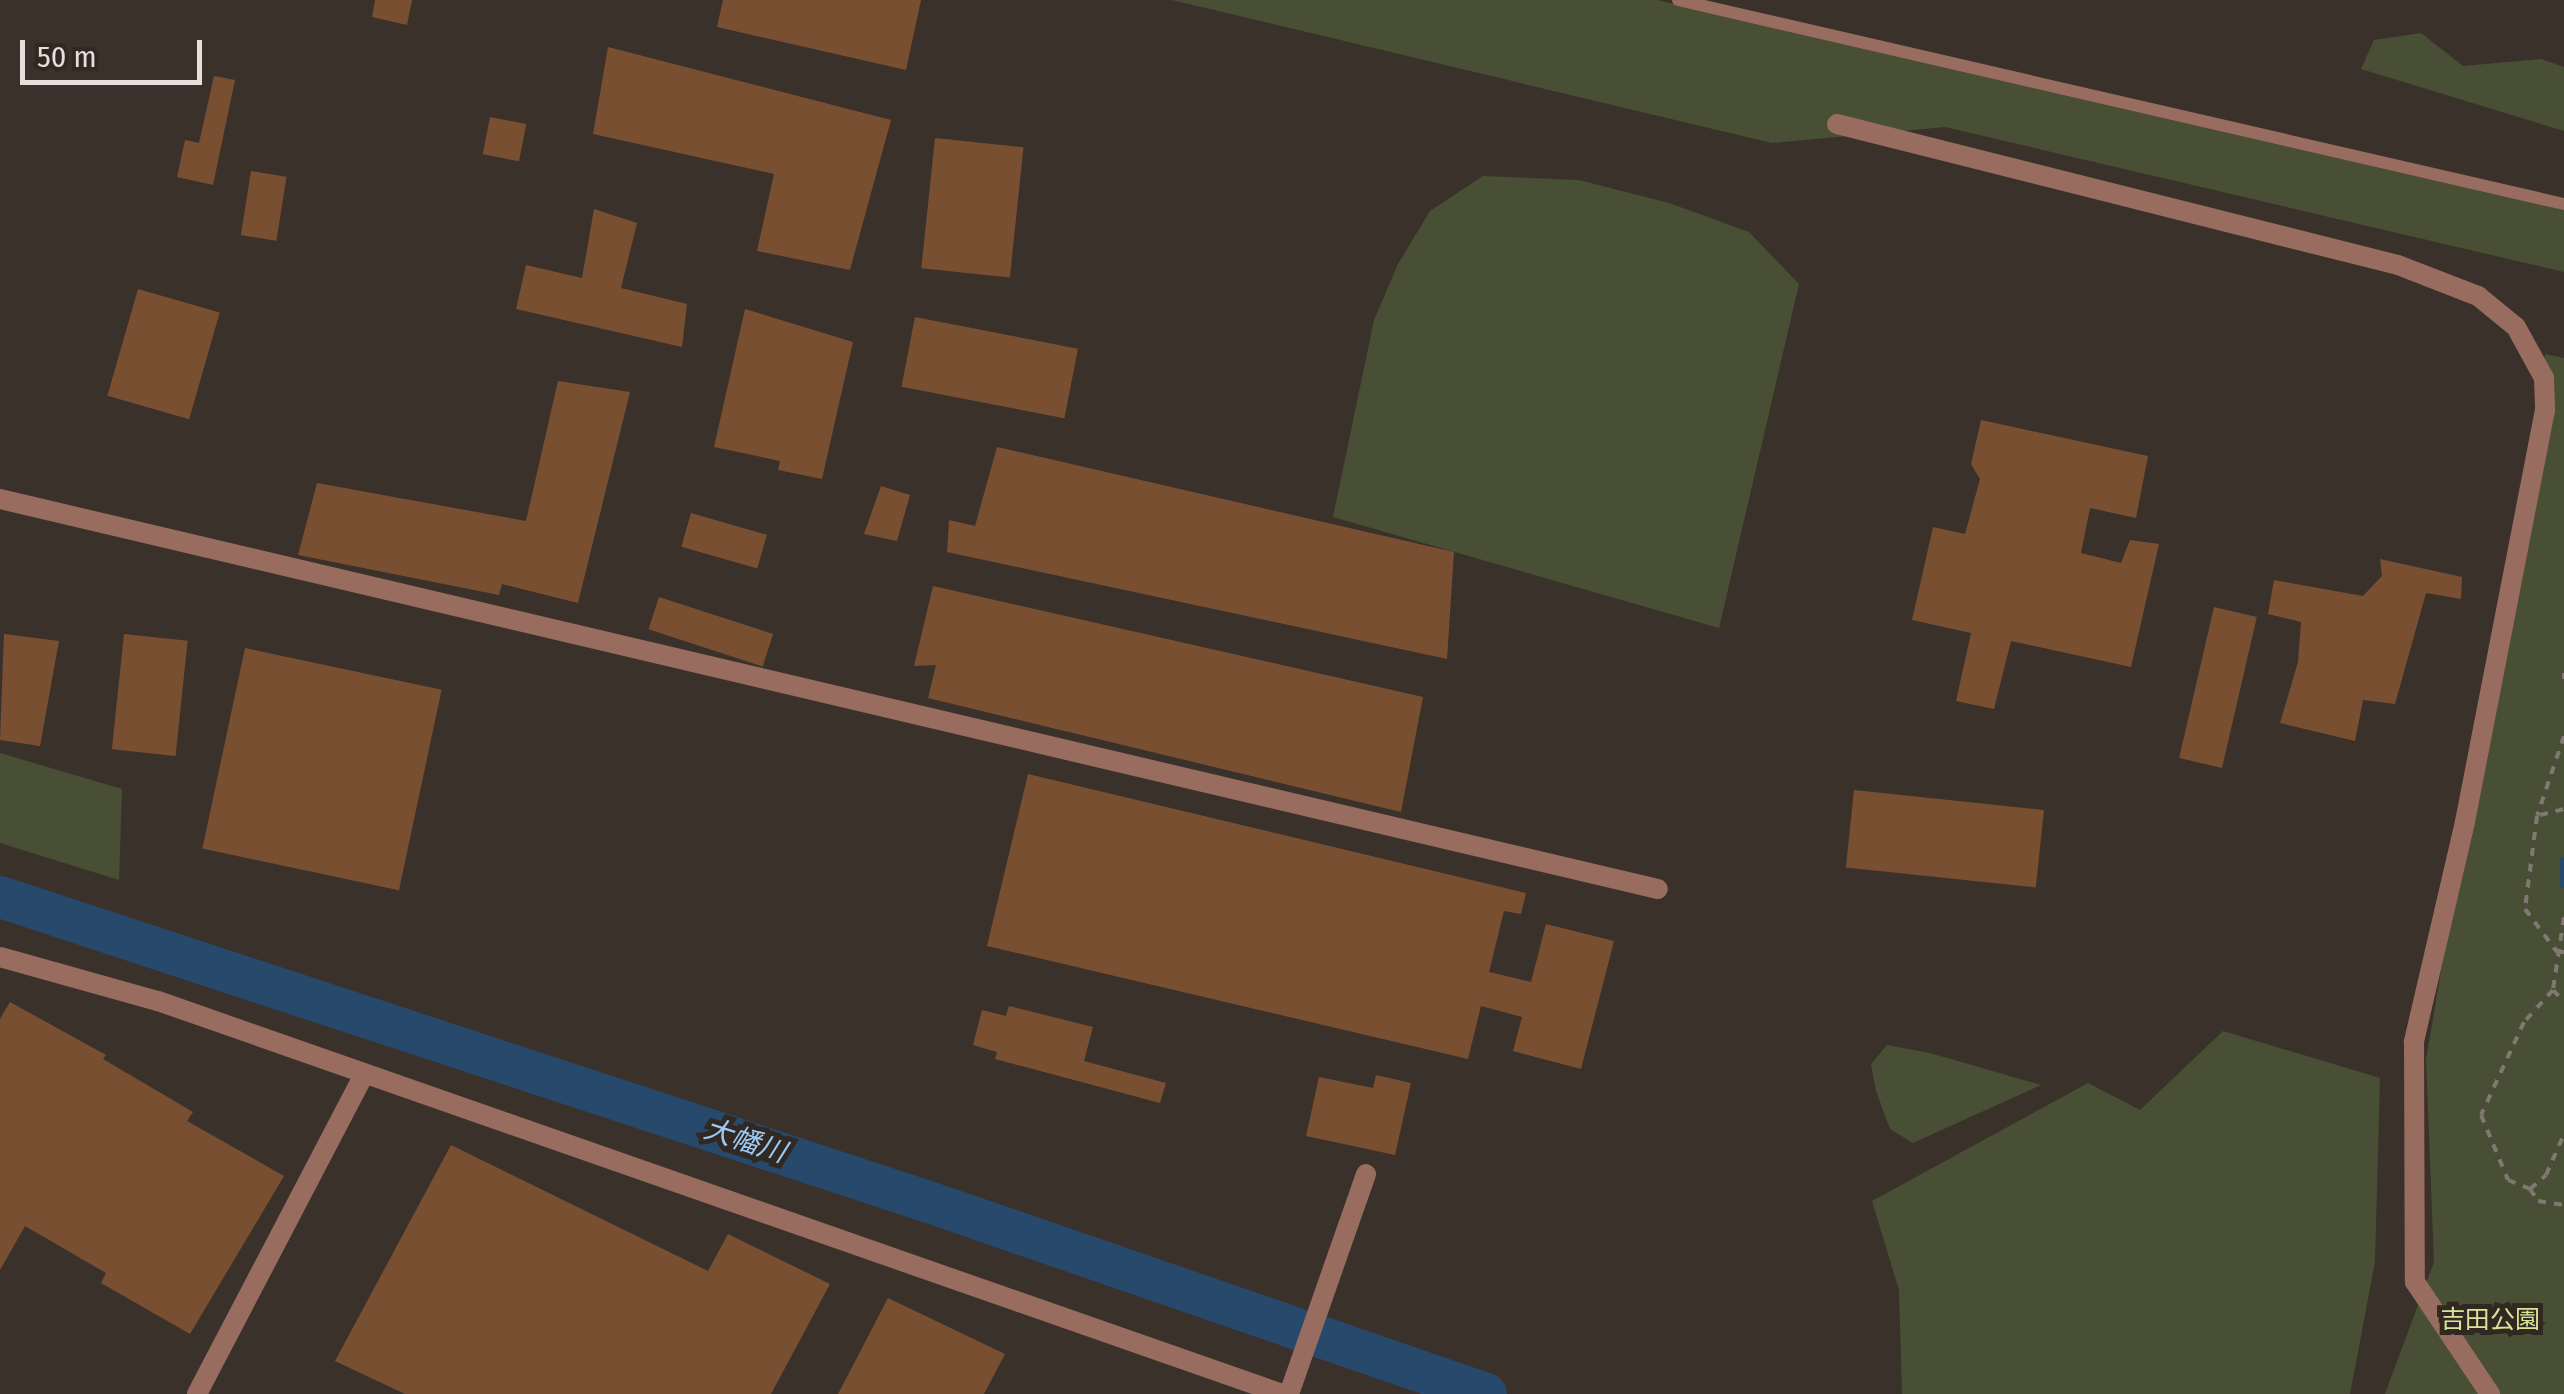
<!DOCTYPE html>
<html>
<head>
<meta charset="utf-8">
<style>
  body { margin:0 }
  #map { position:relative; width:2564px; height:1394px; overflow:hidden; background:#3b312b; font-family:"Fira Sans Condensed","Noto Sans JP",sans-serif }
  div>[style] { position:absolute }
  .green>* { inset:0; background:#494f34 }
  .stream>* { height:8px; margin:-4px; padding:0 4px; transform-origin:4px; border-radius:4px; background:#26496c }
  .river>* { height:42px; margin:-21px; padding:0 21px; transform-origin:21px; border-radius:21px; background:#26496c }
  .building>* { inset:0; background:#794f31; transform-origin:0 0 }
  .path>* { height:4px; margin-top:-2px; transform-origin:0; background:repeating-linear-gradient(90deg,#817873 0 8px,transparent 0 16px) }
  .service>* { height:12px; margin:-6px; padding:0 6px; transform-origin:6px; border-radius:6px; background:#986d60 }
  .minor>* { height:20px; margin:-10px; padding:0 10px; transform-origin:10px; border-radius:10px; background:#986d60 }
  .tertiary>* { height:20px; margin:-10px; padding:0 10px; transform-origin:10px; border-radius:10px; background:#986d60 }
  span { translate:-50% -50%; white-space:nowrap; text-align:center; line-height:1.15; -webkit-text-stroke:10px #312821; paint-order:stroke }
  .park-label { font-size:25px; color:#d6e597 }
  .water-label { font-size:28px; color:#9bc8f6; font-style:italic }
  .scale { position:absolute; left:20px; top:40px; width:182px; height:45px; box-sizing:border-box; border:5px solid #e6dfdb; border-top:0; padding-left:12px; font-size:30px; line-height:35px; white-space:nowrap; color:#e6dfdb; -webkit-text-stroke:8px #312821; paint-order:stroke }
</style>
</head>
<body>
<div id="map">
  <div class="green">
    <i style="clip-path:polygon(1172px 0,1657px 0,2364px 158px,2564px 210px,2564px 272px,1945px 127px,1772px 143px)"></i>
    <i style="clip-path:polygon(2421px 33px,2463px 66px,2541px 59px,2564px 67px,2564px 131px,2361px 69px,2374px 40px)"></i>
    <i style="clip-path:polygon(1483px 176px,1579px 180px,1669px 203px,1749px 232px,1799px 284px,1719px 628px,1333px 517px,1374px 320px,1398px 264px,1430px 211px)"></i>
    <i style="clip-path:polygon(2545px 354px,2564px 358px,2564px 1394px,2385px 1394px,2434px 1262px,2426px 1060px)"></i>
    <i style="clip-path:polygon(0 753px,122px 789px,119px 880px,0 843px)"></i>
    <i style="clip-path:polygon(2223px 1031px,2380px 1078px,2375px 1262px,2350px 1394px,1902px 1394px,1899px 1290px,1872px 1201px,2088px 1083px,2140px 1110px)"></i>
    <i style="clip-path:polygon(1887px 1045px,1930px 1053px,2041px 1085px,1913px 1143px,1890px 1129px,1876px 1091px,1871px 1064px)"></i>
  </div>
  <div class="stream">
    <i style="left:2564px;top:861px;width:23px;rotate:90deg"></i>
  </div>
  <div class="river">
    <i style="left:0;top:897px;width:978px;rotate:18.18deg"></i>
    <i style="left:929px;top:1202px;width:589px;rotate:19.02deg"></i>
  </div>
  <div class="building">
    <i style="clip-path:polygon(375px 0,412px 0,407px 25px,372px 17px)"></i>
    <i style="clip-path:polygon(723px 0,921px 0,906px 70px,717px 27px)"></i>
    <i style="clip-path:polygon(608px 47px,891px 120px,850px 270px,757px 251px,774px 174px,593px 134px)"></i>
    <i style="clip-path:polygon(214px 76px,235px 80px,213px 185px,177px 177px,185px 140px,199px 143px)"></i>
    <i style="left:490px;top:117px;width:37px;height:38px;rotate:11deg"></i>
    <i style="left:935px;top:138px;width:89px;height:131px;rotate:6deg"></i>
    <i style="left:251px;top:171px;width:36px;height:65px;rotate:9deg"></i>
    <i style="clip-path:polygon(594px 209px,637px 223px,621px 288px,687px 304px,682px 347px,516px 309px,526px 265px,582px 278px)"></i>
    <i style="left:138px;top:289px;width:85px;height:111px;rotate:16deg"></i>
    <i style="clip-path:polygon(745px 309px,853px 342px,822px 479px,778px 470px,780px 461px,714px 447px)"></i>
    <i style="left:915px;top:317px;width:166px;height:71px;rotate:11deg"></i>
    <i style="clip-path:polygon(558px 381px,630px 392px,578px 603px,502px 584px,499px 595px,298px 555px,317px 483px,526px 521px)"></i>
    <i style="clip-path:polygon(1981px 420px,2148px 456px,2136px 518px,2090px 508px,2081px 553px,2121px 563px,2130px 540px,2159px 544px,2131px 667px,2011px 641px,1994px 709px,1956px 701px,1971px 633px,1912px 620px,1933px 527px,1965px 534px,1980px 479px,1971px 464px)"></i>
    <i style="clip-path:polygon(997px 447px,1454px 552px,1447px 659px,947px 552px,949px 520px,975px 526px)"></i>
    <i style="clip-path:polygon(881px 486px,910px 495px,897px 541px,864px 534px)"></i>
    <i style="left:691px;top:513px;width:79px;height:35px;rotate:16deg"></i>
    <i style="clip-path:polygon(2380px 559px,2462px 577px,2461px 599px,2426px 593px,2395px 704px,2363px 700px,2355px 741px,2280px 723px,2298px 662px,2301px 622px,2268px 614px,2274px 580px,2363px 596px,2382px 576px)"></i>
    <i style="clip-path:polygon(933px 586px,1423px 697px,1401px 812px,928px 698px,936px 665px,914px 666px)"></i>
    <i style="left:659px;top:597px;width:120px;height:34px;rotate:18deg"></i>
    <i style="left:2214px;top:607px;width:44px;height:155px;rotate:13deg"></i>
    <i style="clip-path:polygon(4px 634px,59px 641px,40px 746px,0 740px)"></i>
    <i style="left:124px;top:634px;width:64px;height:116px;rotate:6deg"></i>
    <i style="left:245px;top:648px;width:201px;height:205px;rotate:12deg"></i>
    <i style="clip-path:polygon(1028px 774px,1526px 893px,1521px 914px,1504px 911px,1489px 972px,1531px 982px,1546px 924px,1614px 941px,1581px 1069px,1513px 1051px,1522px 1017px,1481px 1006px,1468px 1059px,987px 946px)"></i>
    <i style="left:1854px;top:790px;width:191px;height:78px;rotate:6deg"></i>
    <i style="clip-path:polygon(10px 1002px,106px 1055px,103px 1059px,193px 1112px,187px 1121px,284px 1176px,190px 1334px,101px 1283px,106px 1273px,25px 1226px,0 1270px,0 1019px)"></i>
    <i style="clip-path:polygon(1009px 1006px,1093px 1027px,1084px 1061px,1166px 1083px,1160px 1103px,995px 1059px,997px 1052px,973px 1045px,982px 1010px,1006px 1016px)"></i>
    <i style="clip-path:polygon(1376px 1075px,1411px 1083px,1395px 1155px,1306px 1136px,1319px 1077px,1373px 1088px)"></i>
    <i style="clip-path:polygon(451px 1145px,708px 1271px,728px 1234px,830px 1284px,771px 1394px,405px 1394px,335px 1361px)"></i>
    <i style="clip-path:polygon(888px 1298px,1005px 1354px,984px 1394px,838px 1394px)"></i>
  </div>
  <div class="path">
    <i style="left:2564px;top:673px;width:6px;rotate:90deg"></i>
    <i style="left:2564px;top:736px;width:84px;rotate:108.6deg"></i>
    <i style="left:2537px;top:816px;width:94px;rotate:97.4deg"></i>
    <i style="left:2525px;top:909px;width:54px;rotate:53.3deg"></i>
    <i style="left:2557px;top:952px;width:7px"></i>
    <i style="left:2540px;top:815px;width:25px;rotate:-14deg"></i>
    <i style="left:2564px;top:917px;width:74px;rotate:98.6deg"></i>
    <i style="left:2553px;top:990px;width:16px;rotate:47deg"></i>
    <i style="left:2553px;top:990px;width:43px;rotate:132.2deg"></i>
    <i style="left:2524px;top:1022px;width:102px;rotate:114.8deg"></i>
    <i style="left:2481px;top:1115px;width:70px;rotate:67.4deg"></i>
    <i style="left:2508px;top:1180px;width:24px;rotate:22deg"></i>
    <i style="left:2530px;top:1189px;width:14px;rotate:56deg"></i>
    <i style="left:2538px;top:1201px;width:26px;rotate:9deg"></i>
    <i style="left:2530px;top:1189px;width:21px;rotate:-41deg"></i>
    <i style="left:2546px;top:1175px;width:45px;rotate:-66.3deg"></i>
  </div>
  <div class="service">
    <i style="left:1678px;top:0;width:909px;rotate:12.97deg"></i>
  </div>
  <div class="minor">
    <i style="left:1837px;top:124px;width:578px;rotate:14.11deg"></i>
    <i style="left:2398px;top:265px;width:86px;rotate:21.2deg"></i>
    <i style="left:2478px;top:296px;width:49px;rotate:39.2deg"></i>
    <i style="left:2516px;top:327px;width:58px;rotate:61.2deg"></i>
    <i style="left:2544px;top:378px;width:32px;rotate:88deg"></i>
    <i style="left:2545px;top:410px;width:420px;rotate:101deg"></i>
    <i style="left:2465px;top:822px;width:226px;rotate:103.1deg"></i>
    <i style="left:2414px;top:1042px;width:240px;rotate:89.8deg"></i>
    <i style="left:2415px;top:1282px;width:135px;rotate:56.2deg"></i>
    <i style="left:0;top:499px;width:1703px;rotate:13.24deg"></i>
    <i style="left:1289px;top:1394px;width:233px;rotate:-70.7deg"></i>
  </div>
  <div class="tertiary">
    <i style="left:0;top:957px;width:164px;rotate:15.6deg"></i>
    <i style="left:158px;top:1001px;width:1191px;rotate:19.27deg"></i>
    <i style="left:197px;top:1394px;width:360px;rotate:-62.4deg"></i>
  </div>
  <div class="park-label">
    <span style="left:2490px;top:1320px">吉田公園</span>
  </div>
  <div class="water-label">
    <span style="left:745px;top:1141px;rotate:18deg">大幡川</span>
  </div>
  <div class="scale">50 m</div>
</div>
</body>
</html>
